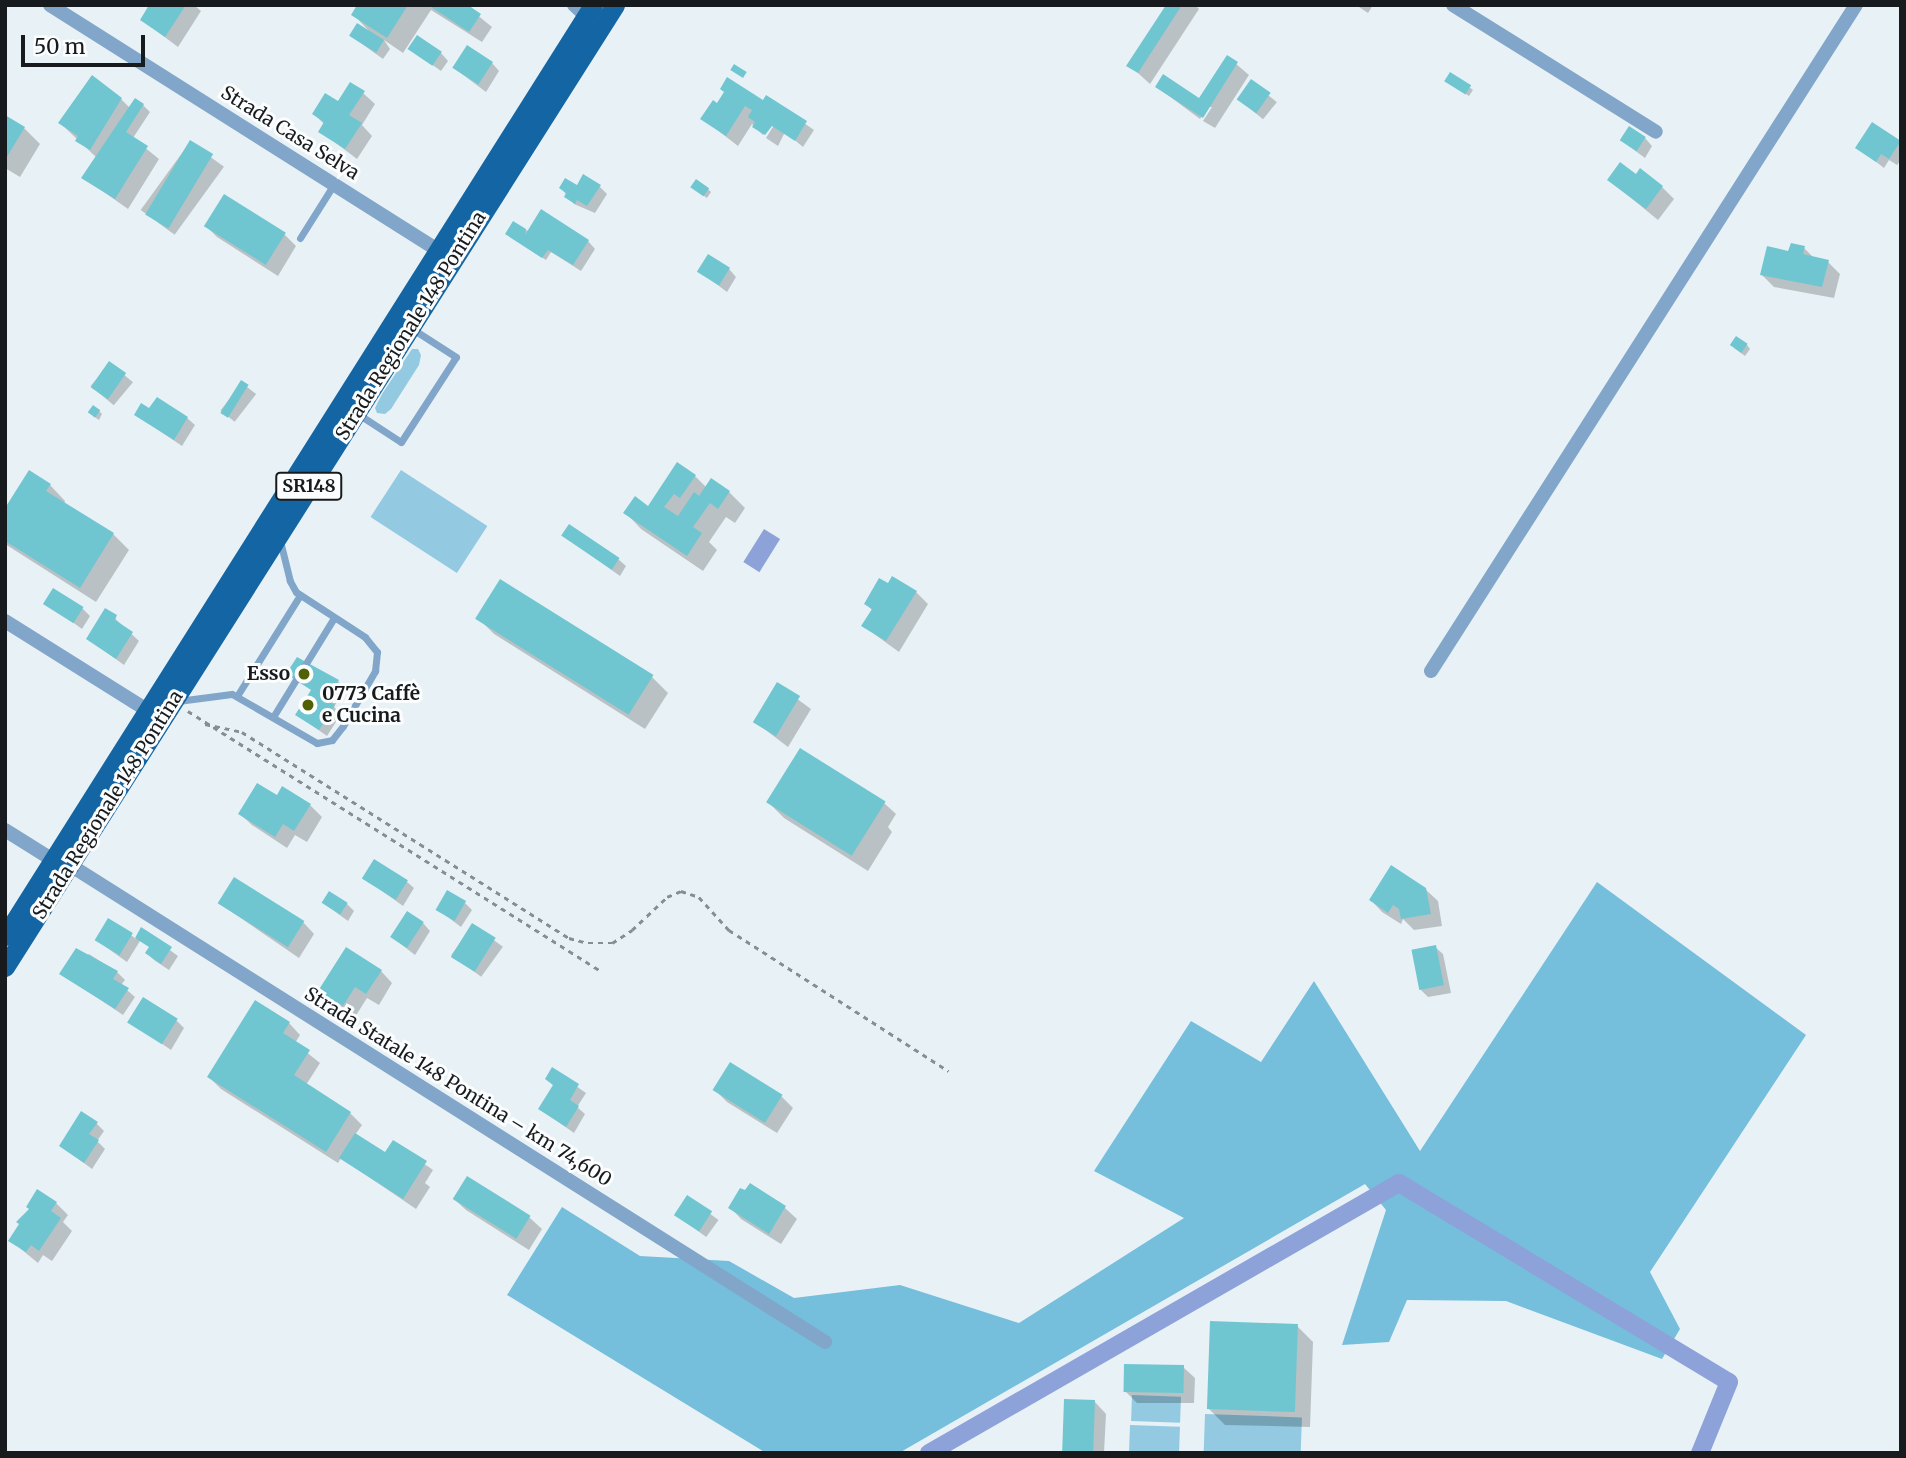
<!DOCTYPE html>
<html>
<head>
<meta charset="utf-8">
<style>
  body { margin:0 }
  #map { position:relative; width:1906px; height:1458px; overflow:hidden; background:#e8f2f6; font-family:Merriweather,serif }
  div>[style] { position:absolute }
  .green>* { inset:0; background:#93cae1; transform-origin:0 0 }
  .forest>* { inset:0; background:#75bedc }
  .water>* { inset:0; background:#8ea2da; transform-origin:0 0 }
  .shadow>* { inset:0; background:#0003; transform-origin:0 0 }
  .canal>* { height:18px; margin:-9px; padding:0 9px; transform-origin:9px; border-radius:9px; background:#8ea2da }
  .building>* { inset:0; background:#70c6d0; transform-origin:0 0 }
  .path>* { height:2.5px; margin-top:-1.25px; transform-origin:0; background:repeating-linear-gradient(90deg,#878e91 0 5px,transparent 0 10px) }
  .service>* { height:7px; margin:-3.5px; padding:0 3.5px; transform-origin:3.5px; border-radius:3.5px; background:#81a6c9 }
  .minor>* { height:14px; margin:-7px; padding:0 7px; transform-origin:7px; border-radius:7px; background:#81a6c9 }
  .primary>* { height:19px; margin:-9.5px; padding:0 9.5px; transform-origin:9.5px; border-radius:9.5px; background:#1465a3 }
  .dots>* { width:19px; height:19px; translate:-50% -50%; box-sizing:border-box; border:4px solid #fbfdfe; border-radius:50% }
  span { translate:-50% -50%; white-space:nowrap; text-align:center; line-height:1.15; -webkit-text-stroke:6px #fbfdfe; paint-order:stroke }
  .shield-label span { padding:2px 5px; background:#fbfdfe; border:2px solid; border-radius:5px; -webkit-text-stroke-width:0 }
  .shield-label { font-size:18px; color:#181b1d; font-weight:700 }
  .street-label { font-size:19px; color:#181b1d }
  .poi-label { font-size:19px; color:#181b1d; font-weight:700 }
  .right { translate:-100% -50%; text-align:right }
  .left { translate:0 -50%; text-align:left }
  .frame { position:absolute; inset:0; border:7px solid #181b1d; pointer-events:none }
  .scale { position:absolute; left:21px; top:35px; width:124px; height:32px; box-sizing:border-box; border:4px solid #181b1d; border-top:0; padding-left:9px; font-size:21px; line-height:24px; white-space:nowrap; color:#181b1d; -webkit-text-stroke:5px #fbfdfe; paint-order:stroke }
</style>
</head>
<body>
<div id="map">
  <div class="green">
    <i style="clip-path:polygon(412px 349px,418px 349px,421px 355px,419px 365px,391px 409px,385px 414px,377px 413px,375px 408px,382px 394px)"></i>
    <i style="left:401px;top:470px;width:103px;height:56px;rotate:33deg"></i>
    <i style="left:1132px;top:1395px;width:49px;height:26px;rotate:2deg"></i>
    <i style="left:1205px;top:1414px;width:97px;height:39px;rotate:2deg"></i>
    <i style="left:1130px;top:1425px;width:50px;height:26px;rotate:2deg"></i>
  </div>
  <div class="forest">
    <i style="clip-path:polygon(1597px 882px,1806px 1035px,1650px 1272px,1680px 1329px,1662px 1359px,1506px 1301px,1407px 1300px,1389px 1342px,1342px 1345px,1386px 1210px,1365px 1184px,899px 1453px,766px 1453px,507px 1295px,562px 1207px,640px 1256px,729px 1261px,794px 1298px,900px 1285px,1019px 1323px,1184px 1218px,1094px 1171px,1191px 1021px,1261px 1062px,1314px 981px,1420px 1151px)"></i>
  </div>
  <div class="water">
    <i style="left:764px;top:529px;width:19px;height:39px;rotate:32deg"></i>
  </div>
  <div class="shadow">
    <i style="clip-path:polygon(151px 5px,194px 5px,201px 11px,178px 47px,142px 20px)"></i>
    <i style="clip-path:polygon(359px 5px,465px 5px,492px 27px,482px 42px,431px 10px,403px 53px,384px 40px,390px 49px,383px 59px,351px 36px,369px 31px,353px 14px)"></i>
    <i style="clip-path:polygon(1168px 5px,1195px 5px,1199px 9px,1150px 84px,1129px 65px)"></i>
    <i style="clip-path:polygon(1356px 5px,1373px 5px,1368px 13px)"></i>
    <i style="clip-path:polygon(410px 49px,441px 53px,448px 61px,441px 71px)"></i>
    <i style="clip-path:polygon(1228px 57px,1249px 75px,1215px 128px,1203px 121px,1212px 107px,1208px 107px,1200px 119px,1157px 87px,1200px 101px)"></i>
    <i style="clip-path:polygon(492px 63px,499px 71px,486px 92px,454px 68px)"></i>
    <i style="left:1252px;top:82px;width:32px;height:22px;rotate:39deg"></i>
    <i style="clip-path:polygon(1450px 84px,1469px 87px,1473px 90px,1469px 96px)"></i>
    <i style="clip-path:polygon(363px 93px,375px 104px,362px 125px,372px 136px,357px 159px,320px 131px,325px 125px,314px 114px)"></i>
    <i style="clip-path:polygon(121px 99px,130px 108px,143px 105px,150px 112px,133px 138px,159px 159px,128px 209px,84px 178px,97px 158px,60px 123px)"></i>
    <i style="clip-path:polygon(763px 103px,781px 108px,763px 135px,752px 124px,738px 146px,703px 119px,717px 105px)"></i>
    <i style="clip-path:polygon(784px 109px,814px 130px,803px 147px,785px 132px,778px 146px,766px 138px)"></i>
    <i style="clip-path:polygon(5px 117px,24px 128px,40px 144px,20px 177px,5px 168px)"></i>
    <i style="clip-path:polygon(1873px 125px,1901px 143px,1901px 160px,1897px 165px,1889px 160px,1884px 168px,1858px 148px)"></i>
    <i style="clip-path:polygon(1645px 138px,1652px 146px,1645px 158px,1622px 141px)"></i>
    <i style="left:190px;top:142px;width:42px;height:84px;rotate:36deg"></i>
    <i style="clip-path:polygon(1636px 176px,1662px 187px,1674px 199px,1658px 220px,1609px 180px)"></i>
    <i style="clip-path:polygon(600px 187px,607px 194px,595px 213px,574px 204px,561px 188px)"></i>
    <i style="clip-path:polygon(708px 189px,711px 192px,707px 198px,695px 190px)"></i>
    <i style="clip-path:polygon(206px 226px,285px 235px,296px 246px,278px 276px,217px 237px)"></i>
    <i style="clip-path:polygon(525px 230px,588px 241px,595px 249px,581px 271px,551px 252px,546px 260px,510px 237px)"></i>
    <i style="clip-path:polygon(1804px 248px,1815px 259px,1828px 262px,1840px 274px,1834px 298px,1774px 287px,1762px 275px,1790px 254px)"></i>
    <i style="clip-path:polygon(729px 269px,736px 277px,727px 292px,699px 271px)"></i>
    <i style="clip-path:polygon(1747px 345px,1750px 349px,1745px 356px,1734px 348px)"></i>
    <i style="left:110px;top:363px;width:30px;height:30px;rotate:40deg"></i>
    <i style="left:242px;top:383px;width:18px;height:35px;rotate:38deg"></i>
    <i style="clip-path:polygon(99px 411px,102px 414px,99px 420px,93px 416px)"></i>
    <i style="clip-path:polygon(150px 411px,187px 418px,195px 425px,182px 446px,136px 415px)"></i>
    <i style="clip-path:polygon(695px 476px,707px 488px,729px 492px,745px 508px,735px 523px,726px 517px,709px 542px,717px 550px,703px 571px,641px 529px,626px 513px,649px 508px)"></i>
    <i style="clip-path:polygon(50px 485px,65px 501px,64px 504px,113px 534px,129px 550px,96px 602px,5px 544px,5px 512px)"></i>
    <i style="clip-path:polygon(564px 536px,618px 559px,626px 566px,620px 576px)"></i>
    <i style="clip-path:polygon(501px 582px,652px 677px,668px 693px,645px 729px,494px 634px,478px 618px)"></i>
    <i style="clip-path:polygon(916px 592px,928px 604px,899px 652px,863px 626px,873px 611px,866px 604px)"></i>
    <i style="clip-path:polygon(46px 603px,82px 608px,90px 616px,82px 629px)"></i>
    <i style="clip-path:polygon(106px 610px,139px 641px,124px 665px,88px 639px)"></i>
    <i style="clip-path:polygon(338px 681px,345px 689px,334px 707px,341px 714px,327px 736px,297px 715px)"></i>
    <i style="clip-path:polygon(778px 685px,811px 709px,788px 747px,755px 722px)"></i>
    <i style="clip-path:polygon(283px 789px,310px 805px,322px 817px,307px 842px,295px 835px,287px 848px,252px 825px,240px 814px,278px 797px)"></i>
    <i style="clip-path:polygon(768px 802px,884px 803px,896px 814px,888px 827px,892px 832px,868px 871px,784px 818px)"></i>
    <i style="clip-path:polygon(364px 878px,406px 881px,414px 888px,403px 906px)"></i>
    <i style="clip-path:polygon(1425px 889px,1438px 901px,1442px 926px,1414px 930px,1403px 919px,1401px 924px,1382px 912px,1371px 900px)"></i>
    <i style="clip-path:polygon(323px 903px,347px 904px,354px 911px,348px 921px)"></i>
    <i style="clip-path:polygon(465px 903px,472px 910px,461px 927px,437px 909px)"></i>
    <i style="clip-path:polygon(220px 904px,303px 922px,314px 934px,299px 958px)"></i>
    <i style="clip-path:polygon(423px 923px,430px 931px,415px 955px,393px 938px)"></i>
    <i style="left:473px;top:925px;width:37px;height:37px;rotate:36deg"></i>
    <i style="clip-path:polygon(142px 930px,178px 956px,169px 970px,154px 960px,147px 953px,150px 947px,140px 941px,127px 962px,96px 940px,131px 935px,136px 939px)"></i>
    <i style="clip-path:polygon(1435px 947px,1443px 954px,1451px 993px,1428px 997px,1421px 990px)"></i>
    <i style="clip-path:polygon(89px 954px,117px 972px,125px 980px,121px 985px,135px 997px,123px 1015px,62px 974px)"></i>
    <i style="clip-path:polygon(381px 971px,392px 983px,379px 1005px,367px 998px,355px 1017px,321px 991px)"></i>
    <i style="clip-path:polygon(177px 1021px,184px 1028px,171px 1050px,130px 1022px)"></i>
    <i style="clip-path:polygon(289px 1023px,300px 1035px,295px 1043px,320px 1063px,306px 1085px,350px 1113px,362px 1125px,355px 1135px,385px 1155px,393px 1142px,433px 1170px,425px 1183px,430px 1187px,416px 1209px,341px 1158px,338px 1163px,221px 1089px,209px 1077px)"></i>
    <i style="clip-path:polygon(553px 1070px,586px 1093px,577px 1107px,585px 1114px,574px 1133px,540px 1109px,555px 1087px,547px 1079px)"></i>
    <i style="clip-path:polygon(715px 1090px,781px 1096px,793px 1108px,777px 1133px,727px 1102px)"></i>
    <i style="clip-path:polygon(96px 1123px,104px 1131px,97px 1141px,105px 1149px,92px 1169px,61px 1146px)"></i>
    <i style="clip-path:polygon(467px 1178px,530px 1218px,542px 1229px,529px 1250px,466px 1210px,454px 1199px)"></i>
    <i style="clip-path:polygon(750px 1185px,785px 1208px,797px 1219px,781px 1244px,741px 1219px,730px 1207px)"></i>
    <i style="left:687px;top:1197px;width:39px;height:21px;rotate:36deg"></i>
    <i style="clip-path:polygon(56px 1203px,68px 1215px,63px 1222px,72px 1231px,52px 1261px,43px 1255px,38px 1263px,11px 1241px)"></i>
    <i style="clip-path:polygon(1297px 1326px,1313px 1342px,1310px 1427px,1225px 1425px,1209px 1409px)"></i>
    <i style="clip-path:polygon(1183px 1367px,1195px 1378px,1194px 1403px,1137px 1403px,1125px 1391px)"></i>
    <i style="clip-path:polygon(1095px 1402px,1106px 1414px,1104px 1453px,1063px 1453px)"></i>
  </div>
  <div class="canal">
    <i style="left:929px;top:1453px;width:542px;rotate:-29.88deg"></i>
    <i style="left:1399px;top:1183px;width:385px;rotate:31.1deg"></i>
    <i style="left:1729px;top:1382px;width:77px;rotate:112.2deg"></i>
  </div>
  <div class="building">
    <i style="clip-path:polygon(149px 5px,186px 5px,165px 37px,140px 20px)"></i>
    <i style="clip-path:polygon(357px 5px,408px 5px,387px 38px,351px 15px)"></i>
    <i style="clip-path:polygon(428px 5px,468px 5px,481px 14px,469px 32px)"></i>
    <i style="clip-path:polygon(1166px 5px,1182px 5px,1138px 73px,1126px 66px)"></i>
    <i style="left:357px;top:23px;width:32px;height:15px;rotate:32deg"></i>
    <i style="left:417px;top:35px;width:30px;height:17px;rotate:34deg"></i>
    <i style="left:467px;top:45px;width:31px;height:27px;rotate:33deg"></i>
    <i style="clip-path:polygon(1227px 55px,1238px 62px,1203px 118px,1155px 87px,1163px 74px,1199px 98px)"></i>
    <i style="left:734px;top:64px;width:15px;height:7px;rotate:32deg"></i>
    <i style="left:1450px;top:72px;width:25px;height:11px;rotate:32deg"></i>
    <i style="clip-path:polygon(92px 75px,122px 98px,90px 150px,75px 141px,78px 136px,58px 123px)"></i>
    <i style="clip-path:polygon(727px 77px,763px 100px,766px 95px,807px 121px,795px 141px,772px 126px,765px 135px,752px 127px,755px 122px,748px 117px,752px 110px,745px 106px,726px 136px,700px 119px,713px 100px,717px 103px,724px 92px,720px 89px)"></i>
    <i style="left:1251px;top:79px;width:24px;height:25px;rotate:35deg"></i>
    <i style="clip-path:polygon(350px 82px,365px 91px,349px 115px,362px 123px,345px 149px,318px 132px,324px 122px,312px 114px,325px 93px,338px 101px)"></i>
    <i style="clip-path:polygon(135px 98px,144px 104px,126px 132px,148px 146px,115px 199px,81px 178px)"></i>
    <i style="clip-path:polygon(5px 115px,25px 127px,5px 160px)"></i>
    <i style="clip-path:polygon(1872px 122px,1901px 141px,1889px 159px,1881px 154px,1876px 162px,1855px 148px)"></i>
    <i style="left:1629px;top:126px;width:20px;height:17px;rotate:33deg"></i>
    <i style="left:190px;top:140px;width:27px;height:87px;rotate:31deg"></i>
    <i style="clip-path:polygon(1620px 162px,1636px 174px,1640px 168px,1663px 186px,1646px 209px,1607px 180px)"></i>
    <i style="clip-path:polygon(583px 174px,601px 185px,587px 206px,577px 200px,575px 204px,564px 197px,566px 193px,559px 188px,565px 178px,577px 185px)"></i>
    <i style="left:696px;top:179px;width:16px;height:10px;rotate:35deg"></i>
    <i style="left:224px;top:194px;width:73px;height:38px;rotate:32deg"></i>
    <i style="clip-path:polygon(541px 209px,589px 240px,573px 265px,548px 250px,542px 258px,505px 234px,513px 221px,526px 229px,525px 235px)"></i>
    <i style="clip-path:polygon(1791px 243px,1805px 246px,1803px 254px,1829px 260px,1822px 287px,1760px 275px,1767px 246px,1788px 251px)"></i>
    <i style="left:708px;top:254px;width:26px;height:21px;rotate:32deg"></i>
    <i style="left:1736px;top:336px;width:14px;height:11px;rotate:34deg"></i>
    <i style="left:109px;top:361px;width:21px;height:32px;rotate:35deg"></i>
    <i style="left:241px;top:380px;width:9px;height:39px;rotate:32deg"></i>
    <i style="clip-path:polygon(157px 397px,188px 417px,174px 440px,134px 415px,141px 403px,149px 408px)"></i>
    <i style="left:93px;top:405px;width:9px;height:9px;rotate:36deg"></i>
    <i style="clip-path:polygon(677px 462px,696px 475px,680px 498px,674px 494px,664px 507px,678px 516px,694px 492px,699px 496px,711px 478px,730px 491px,718px 509px,710px 503px,693px 527px,702px 533px,687px 556px,623px 513px,635px 496px,648px 506px)"></i>
    <i style="clip-path:polygon(29px 470px,51px 484px,46px 491px,114px 533px,80px 588px,5px 541px,5px 508px)"></i>
    <i style="left:569px;top:524px;width:61px;height:14px;rotate:34deg"></i>
    <i style="clip-path:polygon(892px 576px,917px 591px,886px 641px,861px 626px,872px 609px,864px 604px,879px 578px,888px 583px)"></i>
    <i style="left:500px;top:579px;width:181px;height:47px;rotate:32deg"></i>
    <i style="left:53px;top:588px;width:36px;height:19px;rotate:32deg"></i>
    <i style="clip-path:polygon(105px 608px,117px 615px,115px 620px,133px 632px,116px 659px,86px 639px)"></i>
    <i style="clip-path:polygon(297px 657px,339px 680px,326px 700px,335px 705px,319px 730px,295px 715px,311px 690px,286px 674px)"></i>
    <i style="left:777px;top:682px;width:27px;height:47px;rotate:31deg"></i>
    <i style="left:800px;top:748px;width:101px;height:64px;rotate:32deg"></i>
    <i style="clip-path:polygon(257px 783px,277px 795px,282px 786px,311px 804px,294px 831px,283px 824px,275px 837px,238px 814px)"></i>
    <i style="left:374px;top:859px;width:40px;height:23px;rotate:32deg"></i>
    <i style="clip-path:polygon(1391px 865px,1426px 888px,1431px 914px,1401px 919px,1399px 909px,1393px 905px,1388px 913px,1369px 900px)"></i>
    <i style="left:234px;top:877px;width:83px;height:31px;rotate:32deg"></i>
    <i style="left:447px;top:890px;width:22px;height:23px;rotate:30deg"></i>
    <i style="left:329px;top:891px;width:22px;height:14px;rotate:32deg"></i>
    <i style="left:407px;top:911px;width:20px;height:31px;rotate:33deg"></i>
    <i style="left:108px;top:918px;width:29px;height:26px;rotate:31deg"></i>
    <i style="left:472px;top:923px;width:28px;height:40px;rotate:32deg"></i>
    <i style="clip-path:polygon(141px 927px,172px 947px,161px 964px,145px 953px,149px 947px,135px 938px)"></i>
    <i style="left:1436px;top:945px;width:41px;height:25px;rotate:79deg"></i>
    <i style="clip-path:polygon(346px 947px,382px 970px,366px 994px,355px 987px,343px 1006px,318px 991px)"></i>
    <i style="clip-path:polygon(76px 948px,118px 971px,113px 979px,129px 988px,115px 1009px,59px 974px)"></i>
    <i style="left:143px;top:997px;width:41px;height:30px;rotate:32deg"></i>
    <i style="clip-path:polygon(255px 1000px,290px 1022px,283px 1033px,310px 1050px,294px 1075px,351px 1112px,326px 1152px,207px 1077px)"></i>
    <i style="left:730px;top:1062px;width:62px;height:33px;rotate:32deg"></i>
    <i style="clip-path:polygon(552px 1067px,579px 1084px,570px 1100px,579px 1106px,566px 1127px,538px 1109px,553px 1085px,545px 1079px)"></i>
    <i style="clip-path:polygon(81px 1111px,98px 1122px,89px 1134px,99px 1140px,84px 1163px,59px 1146px)"></i>
    <i style="clip-path:polygon(355px 1133px,385px 1152px,393px 1140px,427px 1161px,403px 1199px,339px 1158px)"></i>
    <i style="left:467px;top:1176px;width:75px;height:27px;rotate:32deg"></i>
    <i style="clip-path:polygon(750px 1183px,786px 1206px,769px 1234px,728px 1208px,740px 1188px,745px 1190px)"></i>
    <i style="clip-path:polygon(37px 1189px,57px 1202px,51px 1211px,61px 1218px,39px 1251px,31px 1245px,26px 1252px,8px 1241px,19px 1224px,16px 1222px,29px 1209px,26px 1207px)"></i>
    <i style="left:687px;top:1195px;width:30px;height:24px;rotate:33deg"></i>
    <i style="left:1210px;top:1321px;width:88px;height:88px;rotate:2deg"></i>
    <i style="left:1124px;top:1364px;width:60px;height:28px;rotate:1deg"></i>
    <i style="left:1064px;top:1399px;width:31px;height:54px;rotate:2deg"></i>
  </div>
  <div class="path">
    <i style="left:188px;top:711px;width:487px;rotate:32.2deg"></i>
    <i style="left:205px;top:724px;width:38px;rotate:12deg"></i>
    <i style="left:242px;top:732px;width:386px;rotate:32.2deg"></i>
    <i style="left:569px;top:938px;width:20px;rotate:15deg"></i>
    <i style="left:588px;top:943px;width:24px"></i>
    <i style="left:612px;top:943px;width:24px;rotate:-33deg"></i>
    <i style="left:632px;top:930px;width:48px;rotate:-43.3deg"></i>
    <i style="left:667px;top:897px;width:15px;rotate:-23deg"></i>
    <i style="left:681px;top:891px;width:19px;rotate:18deg"></i>
    <i style="left:699px;top:897px;width:45px;rotate:47.7deg"></i>
    <i style="left:729px;top:930px;width:261px;rotate:32.7deg"></i>
  </div>
  <div class="service">
    <i style="left:300px;top:238px;width:64px;rotate:-57.8deg"></i>
    <i style="left:358px;top:414px;width:51px;rotate:33.1deg"></i>
    <i style="left:401px;top:442px;width:101px;rotate:-57.1deg"></i>
    <i style="left:456px;top:357px;width:54px;rotate:-147.2deg"></i>
    <i style="left:237px;top:696px;width:119px;rotate:-58deg"></i>
    <i style="left:178px;top:701px;width:54px;rotate:-7.4deg"></i>
    <i style="left:232px;top:694px;width:98px;rotate:30deg"></i>
    <i style="left:317px;top:743px;width:15px;rotate:-11deg"></i>
    <i style="left:332px;top:740px;width:18px;rotate:-52deg"></i>
    <i style="left:343px;top:726px;width:64px;rotate:-59.8deg"></i>
    <i style="left:375px;top:671px;width:19px;rotate:-84deg"></i>
    <i style="left:377px;top:652px;width:19px;rotate:-129deg"></i>
    <i style="left:365px;top:637px;width:82px;rotate:-146.9deg"></i>
    <i style="left:296px;top:592px;width:13px;rotate:-119deg"></i>
    <i style="left:290px;top:581px;width:41px;rotate:-104deg"></i>
    <i style="left:273px;top:717px;width:116px;rotate:-58.4deg"></i>
  </div>
  <div class="minor">
    <i style="left:50px;top:5px;width:459px;rotate:32.3deg"></i>
    <i style="left:574px;top:5px;width:16px;rotate:43deg"></i>
    <i style="left:1453px;top:5px;width:239px;rotate:32deg"></i>
    <i style="left:5px;top:621px;width:168px;rotate:32.1deg"></i>
    <i style="left:1431px;top:671px;width:790px;rotate:-57.46deg"></i>
    <i style="left:5px;top:830px;width:57px;rotate:32deg"></i>
    <i style="left:70px;top:865px;width:893px;rotate:32.28deg"></i>
  </div>
  <div class="primary">
    <i style="left:5px;top:936px;width:1101px;rotate:-57.72deg"></i>
    <i style="left:5px;top:967px;width:1139px;rotate:-57.62deg"></i>
  </div>
  <div class="dots">
    <i style="left:304px;top:674px;background:#516002"></i>
    <i style="left:308px;top:705px;background:#516002"></i>
  </div>
  <div class="shield-label">
    <span style="left:309px;top:486px">SR148</span>
  </div>
  <div class="street-label">
    <span style="left:290px;top:133px;rotate:32deg">Strada Casa Selva</span>
    <span style="left:411px;top:326px;rotate:-58deg">Strada Regionale 148 Pontina</span>
    <span style="left:108px;top:805px;rotate:-58deg">Strada Regionale 148 Pontina</span>
    <span style="left:458px;top:1087px;rotate:32deg">Strada Statale 148 Pontina – km 74,600</span>
  </div>
  <div class="poi-label">
    <span class="right" style="left:290px;top:674px">Esso</span>
    <span class="left" style="left:322px;top:705px">0773 Caffè<br>e Cucina</span>
  </div>
  <div class="frame"></div>
  <div class="scale">50 m</div>
</div>
</body>
</html>
